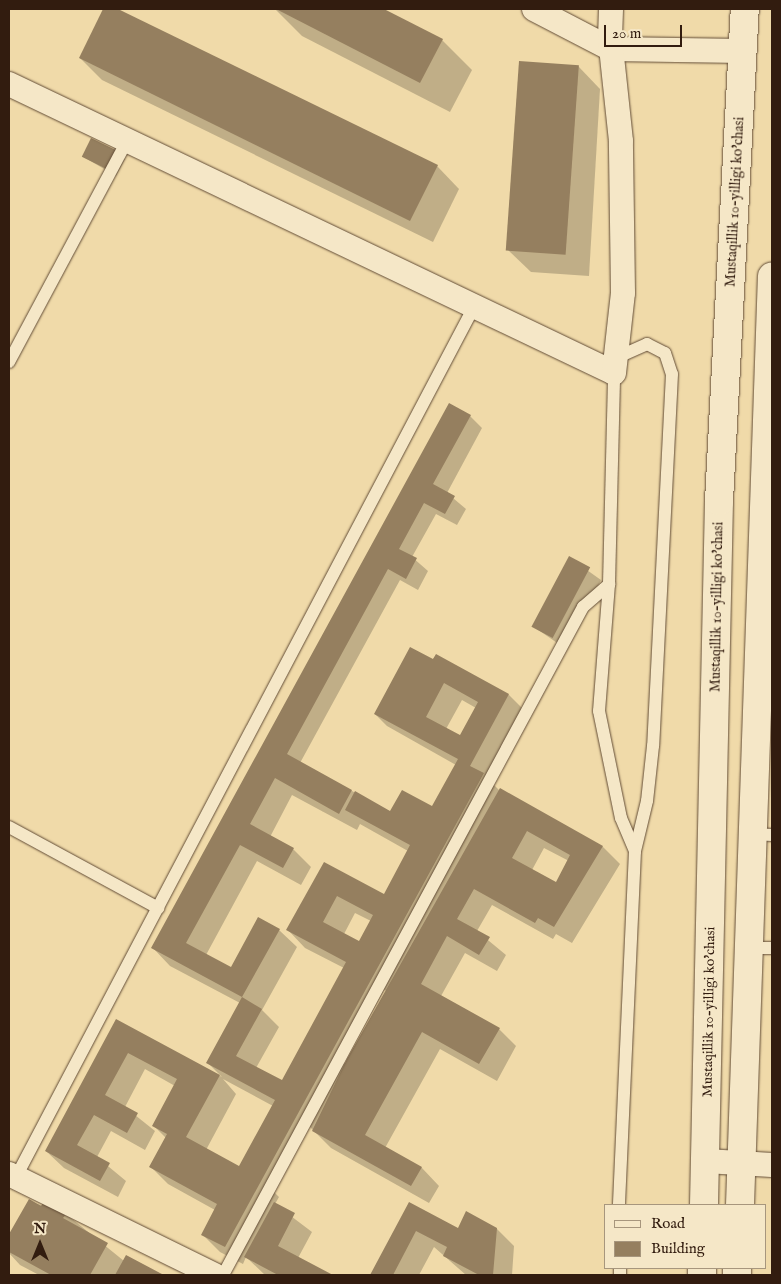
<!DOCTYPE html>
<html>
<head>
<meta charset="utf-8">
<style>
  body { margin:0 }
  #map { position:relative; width:781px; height:1284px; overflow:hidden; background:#f0daa9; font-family:"IM FELL English",serif }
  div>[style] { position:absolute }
  .shadow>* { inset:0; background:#0003 }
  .building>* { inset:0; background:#957f5f; transform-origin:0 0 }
  .roads { filter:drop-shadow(0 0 1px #624c36) drop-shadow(0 0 1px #624c36) }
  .service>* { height:12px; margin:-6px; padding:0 6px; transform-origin:6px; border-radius:6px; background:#f5e7c7 }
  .minor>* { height:24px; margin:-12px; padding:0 12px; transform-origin:12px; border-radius:12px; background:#f5e7c7 }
  .secondary>* { height:28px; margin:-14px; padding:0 14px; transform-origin:14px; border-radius:14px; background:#f5e7c7 }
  span { translate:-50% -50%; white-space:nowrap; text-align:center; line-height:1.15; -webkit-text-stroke:4.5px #f5e7c7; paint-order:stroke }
  .street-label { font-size:14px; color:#321c0f }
  .frame { position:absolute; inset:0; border:10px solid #321c0f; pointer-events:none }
  .legend { position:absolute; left:604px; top:1204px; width:162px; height:65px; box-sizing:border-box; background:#f5e7c7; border:1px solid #a7967d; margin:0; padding:6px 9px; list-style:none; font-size:15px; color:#321c0f }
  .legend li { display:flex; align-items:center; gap:10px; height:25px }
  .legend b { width:25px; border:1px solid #a7967d }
  .north { position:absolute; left:15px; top:1219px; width:50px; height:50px; -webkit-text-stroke:4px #f5e7c7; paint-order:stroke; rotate:0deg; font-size:14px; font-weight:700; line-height:20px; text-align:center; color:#321c0f }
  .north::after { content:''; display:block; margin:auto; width:18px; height:22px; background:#321c0f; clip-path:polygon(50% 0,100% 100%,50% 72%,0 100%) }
  .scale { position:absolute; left:604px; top:25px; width:78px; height:22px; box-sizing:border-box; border:2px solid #321c0f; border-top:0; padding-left:6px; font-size:15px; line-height:18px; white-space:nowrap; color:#321c0f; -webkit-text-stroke:4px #f5e7c7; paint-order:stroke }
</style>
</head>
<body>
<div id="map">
  <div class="shadow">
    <i style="clip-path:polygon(104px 9px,116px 9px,437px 166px,459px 189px,433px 242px,102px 80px,80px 58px)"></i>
    <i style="clip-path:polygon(275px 9px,381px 9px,442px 40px,472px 70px,450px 112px,302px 36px)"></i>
    <i style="clip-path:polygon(578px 66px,600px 89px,589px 276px,531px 272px,508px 250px)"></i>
    <i style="clip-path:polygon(119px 153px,125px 159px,116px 176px,82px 156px)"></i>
    <i style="clip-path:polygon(evenodd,470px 416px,482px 428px,447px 493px,466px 509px,457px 525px,436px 514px,412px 557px,428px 571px,418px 590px,400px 580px,300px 763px,391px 812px,433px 808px,456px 765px,387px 726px,375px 714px,436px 656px,509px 695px,526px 712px,489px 780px,500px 791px,603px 847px,620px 864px,572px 943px,556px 934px,553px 939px,492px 905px,477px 931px,506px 955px,497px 971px,465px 953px,441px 996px,499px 1029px,516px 1046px,497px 1081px,440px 1049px,385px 1148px,422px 1168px,439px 1186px,429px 1203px,331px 1148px,309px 1126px,274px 1192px,279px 1197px,275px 1204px,312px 1232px,298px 1258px,330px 1275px,265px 1275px,246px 1257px,243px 1264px,220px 1252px,202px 1234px,215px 1210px,168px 1184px,151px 1167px,166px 1138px,154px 1126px,175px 1086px,145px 1069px,125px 1107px,155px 1131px,145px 1150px,111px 1131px,97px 1157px,126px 1181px,118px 1197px,64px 1168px,46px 1151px,117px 1021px,222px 1077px,208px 1063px,240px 1003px,170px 966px,153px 948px,470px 416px,462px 700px,476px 708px,461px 737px,446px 729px,462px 700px,470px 416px,292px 795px,357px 830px,360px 824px,408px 851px,384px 896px,324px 864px,288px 930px,305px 948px,344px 968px,282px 1082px,256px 1068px,279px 1027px,262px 1010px,297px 947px,279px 930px,232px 969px,206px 955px,257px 861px,301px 885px,311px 867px,293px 849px,270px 837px,292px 795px,470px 416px,544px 848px,569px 861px,556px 884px,532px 870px,544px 848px,470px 416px,355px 913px,371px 921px,359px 943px,344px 934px,355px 913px,470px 416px,384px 990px,387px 991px,346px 1064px,344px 1063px,384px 990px,470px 416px,223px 1079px,273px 1106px,239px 1168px,206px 1150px,236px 1094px,223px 1079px)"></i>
    <i style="clip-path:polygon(570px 558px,601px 580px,566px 649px,534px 627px)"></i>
    <i style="clip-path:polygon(29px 1201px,66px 1214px,124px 1261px,127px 1256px,161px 1275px,39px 1275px,20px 1265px,9px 1253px,9px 1237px)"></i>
    <i style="clip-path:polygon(410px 1204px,458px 1229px,497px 1229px,514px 1246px,512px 1275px,466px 1275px,434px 1247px,419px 1275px,372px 1275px)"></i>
  </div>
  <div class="building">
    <i style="clip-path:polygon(103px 9px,118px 9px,438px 165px,410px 221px,79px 58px)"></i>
    <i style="clip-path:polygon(276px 9px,384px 9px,443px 39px,420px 83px)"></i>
    <i style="left:519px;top:61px;width:60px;height:190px;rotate:4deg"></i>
    <i style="left:91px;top:138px;width:32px;height:21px;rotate:26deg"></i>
    <i style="clip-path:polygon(449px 403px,471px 415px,433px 484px,455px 496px,445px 514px,424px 503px,399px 549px,417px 558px,406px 579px,388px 569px,287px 754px,352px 790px,339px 814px,275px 778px,250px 824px,294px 848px,283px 868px,240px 845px,186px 943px,231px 967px,258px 917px,280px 929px,242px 997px,151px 948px)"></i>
    <i style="left:569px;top:556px;width:24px;height:80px;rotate:28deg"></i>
    <i style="clip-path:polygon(evenodd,410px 647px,433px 659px,436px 654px,509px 694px,470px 766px,484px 773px,225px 1247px,201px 1235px,217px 1204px,149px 1167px,167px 1134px,152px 1126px,177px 1079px,128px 1053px,105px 1095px,138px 1113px,127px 1133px,94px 1115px,77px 1145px,110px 1163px,100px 1181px,45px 1151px,116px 1019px,220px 1075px,186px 1137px,239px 1166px,275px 1100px,206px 1063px,242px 997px,262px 1009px,236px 1056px,282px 1080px,346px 962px,286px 930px,324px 862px,384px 894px,410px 845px,345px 810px,355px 791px,390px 811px,402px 790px,432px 806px,458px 759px,374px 714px,410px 647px,444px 683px,478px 702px,460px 735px,426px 717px,444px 683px,410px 647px,337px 896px,373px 915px,359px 941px,323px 922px,337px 896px)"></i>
    <i style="clip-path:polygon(evenodd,500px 788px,603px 846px,554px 927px,538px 918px,535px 923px,474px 889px,457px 919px,490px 937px,479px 955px,447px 936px,421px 984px,500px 1028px,479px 1064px,422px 1032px,365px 1135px,422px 1167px,411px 1186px,312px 1131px,347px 1059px,500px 788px,527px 831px,570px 855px,556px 882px,512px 858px,527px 831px)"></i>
    <i style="clip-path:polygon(29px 1199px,41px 1206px,45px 1200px,67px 1213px,63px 1218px,108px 1243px,90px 1275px,51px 1275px,9px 1252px,9px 1234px)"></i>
    <i style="clip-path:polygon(274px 1202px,295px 1213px,278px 1246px,333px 1275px,278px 1275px,244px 1257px)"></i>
    <i style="clip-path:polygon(409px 1202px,458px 1228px,466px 1211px,497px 1228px,493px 1275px,479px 1275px,443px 1256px,447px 1247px,416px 1231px,393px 1275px,370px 1275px)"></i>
    <i style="clip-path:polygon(126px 1255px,160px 1273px,164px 1275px,115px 1275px)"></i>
  </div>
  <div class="roads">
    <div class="service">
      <i style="left:618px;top:357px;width:32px;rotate:-24deg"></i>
      <i style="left:647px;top:344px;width:20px;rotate:27deg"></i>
      <i style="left:665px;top:353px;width:22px;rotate:72deg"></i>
      <i style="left:672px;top:374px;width:372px;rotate:92.9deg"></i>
      <i style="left:653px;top:746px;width:55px;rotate:96.2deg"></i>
      <i style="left:647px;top:801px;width:51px;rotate:103.5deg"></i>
      <i style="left:9px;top:362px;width:251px;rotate:-61.9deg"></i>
      <i style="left:609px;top:584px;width:127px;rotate:94.5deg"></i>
      <i style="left:599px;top:711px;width:109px;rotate:78.4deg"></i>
      <i style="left:621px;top:818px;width:36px;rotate:67deg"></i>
      <i style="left:635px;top:851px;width:354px;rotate:92.6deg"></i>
      <i style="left:9px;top:827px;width:170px;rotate:28.5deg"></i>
      <i style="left:752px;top:834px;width:20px;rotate:3deg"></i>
      <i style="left:748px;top:948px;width:24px"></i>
      <i style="left:16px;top:1177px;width:985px;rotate:-62.24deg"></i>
      <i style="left:620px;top:1268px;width:7px;rotate:90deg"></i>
      <i style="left:223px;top:1275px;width:759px;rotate:-61.68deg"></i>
      <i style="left:583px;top:607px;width:35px;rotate:-41deg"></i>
      <i style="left:609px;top:584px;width:211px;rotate:-88.6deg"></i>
    </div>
    <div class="minor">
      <i style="left:534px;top:9px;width:87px;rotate:27.5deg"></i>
      <i style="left:611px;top:49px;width:132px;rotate:0.9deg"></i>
      <i style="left:9px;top:84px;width:670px;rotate:25.53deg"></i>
      <i style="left:614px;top:373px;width:81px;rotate:-83.6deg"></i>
      <i style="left:623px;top:293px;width:152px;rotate:-90.8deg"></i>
      <i style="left:621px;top:141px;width:104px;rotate:-96.1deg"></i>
      <i style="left:610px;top:38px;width:29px;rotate:-88deg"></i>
      <i style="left:706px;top:1161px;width:66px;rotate:3.5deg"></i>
      <i style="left:9px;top:1174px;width:229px;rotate:26.2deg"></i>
    </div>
    <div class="secondary">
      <i style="left:704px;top:1205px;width:704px;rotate:-88.78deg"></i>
      <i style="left:719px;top:501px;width:493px;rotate:-87deg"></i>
      <i style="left:740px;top:1205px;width:929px;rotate:-88.03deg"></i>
      <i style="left:702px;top:1275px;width:7px;rotate:-90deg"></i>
      <i style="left:737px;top:1275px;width:7px;rotate:-90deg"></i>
    </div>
  </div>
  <div class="street-label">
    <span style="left:735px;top:202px;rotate:-87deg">Mustaqillik 10-yilligi ko'chasi</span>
    <span style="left:717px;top:607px;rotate:-89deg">Mustaqillik 10-yilligi ko'chasi</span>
    <span style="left:709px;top:1012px;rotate:-89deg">Mustaqillik 10-yilligi ko'chasi</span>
  </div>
  <div class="frame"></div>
  <ul class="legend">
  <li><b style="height:6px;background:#f5e7c7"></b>Road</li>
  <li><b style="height:14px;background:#957f5f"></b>Building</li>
  </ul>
  <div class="north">N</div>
  <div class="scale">20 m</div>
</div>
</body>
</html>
